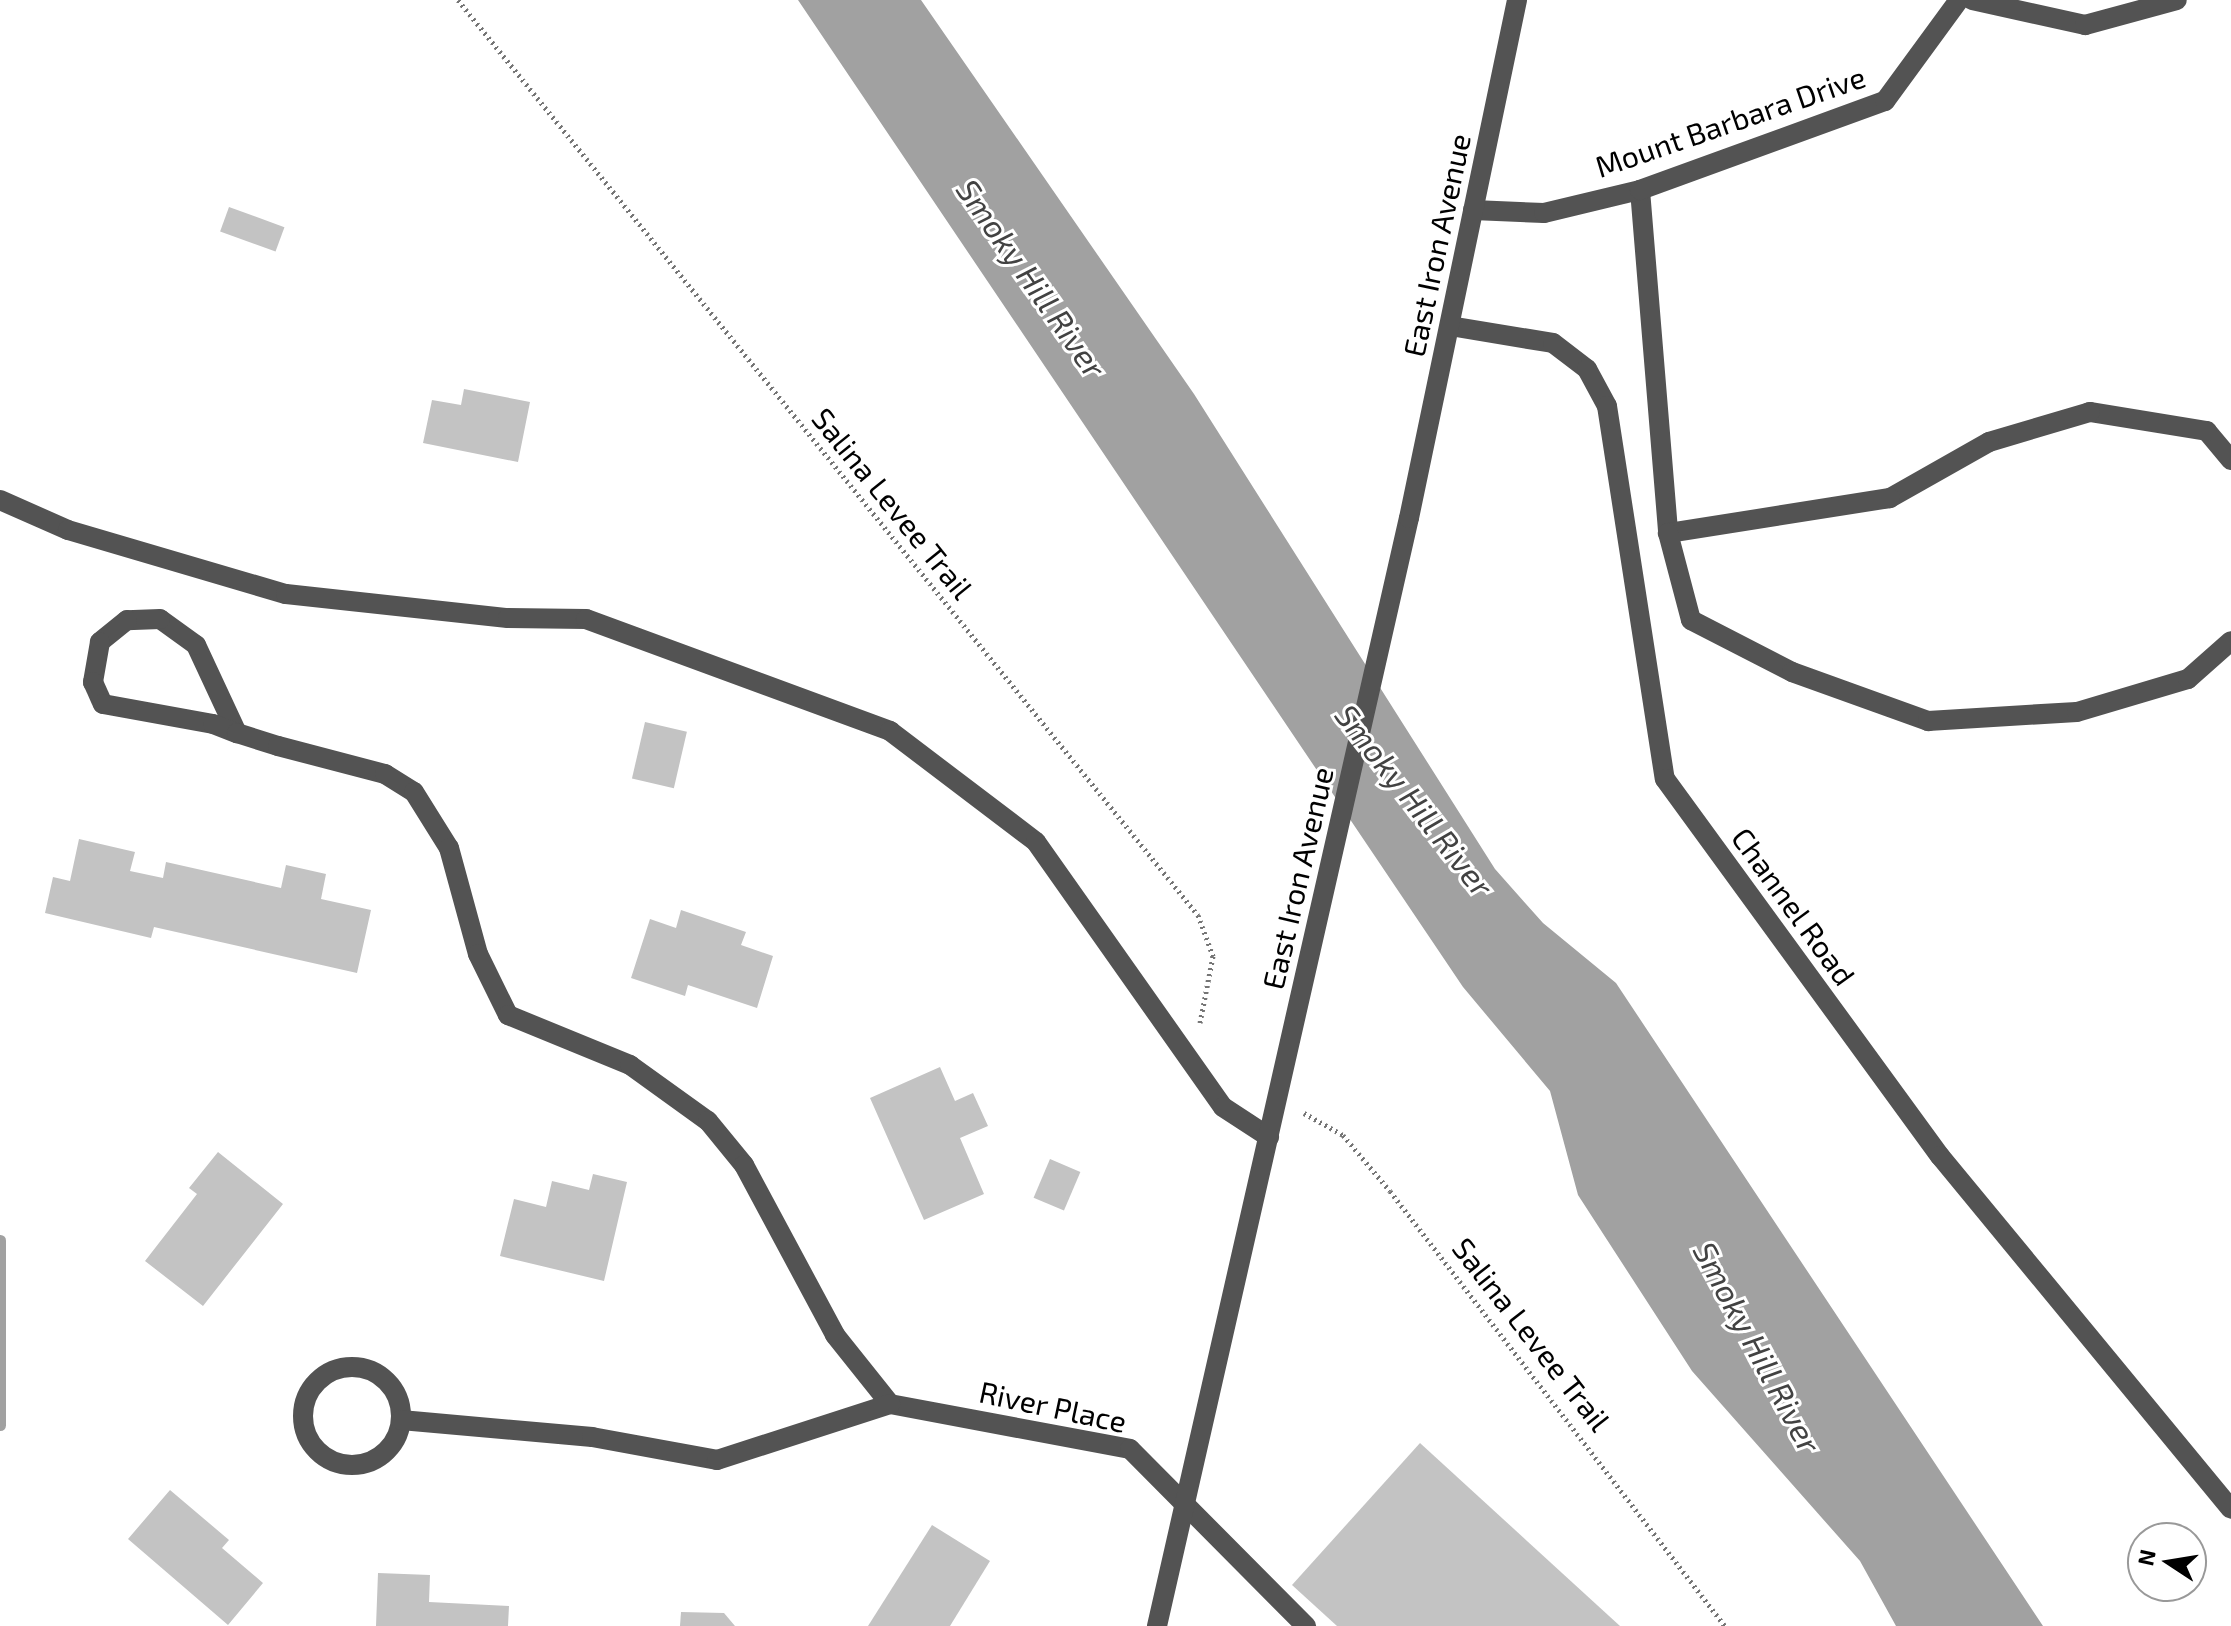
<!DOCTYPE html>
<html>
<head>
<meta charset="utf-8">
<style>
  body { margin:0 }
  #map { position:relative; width:2231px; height:1626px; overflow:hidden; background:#fff; font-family:"Exo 2",sans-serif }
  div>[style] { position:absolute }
  .water>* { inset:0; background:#a1a1a1 }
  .stream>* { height:11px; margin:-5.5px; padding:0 5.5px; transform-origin:5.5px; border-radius:5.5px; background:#a1a1a1 }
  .building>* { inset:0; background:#c3c3c3; transform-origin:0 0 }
  .path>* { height:5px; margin-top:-2.5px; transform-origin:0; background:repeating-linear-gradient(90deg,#757575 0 2px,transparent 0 6px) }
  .minor>* { height:20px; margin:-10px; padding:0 10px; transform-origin:10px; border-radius:10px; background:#535353 }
  .minor>.ring { margin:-10px; padding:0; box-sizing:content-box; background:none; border:20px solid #535353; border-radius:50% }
  span { translate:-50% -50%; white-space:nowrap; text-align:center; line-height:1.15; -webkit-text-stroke:6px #fff; paint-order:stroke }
  .street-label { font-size:30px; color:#000 }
  .water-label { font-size:32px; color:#424242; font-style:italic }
  .north { position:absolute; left:2127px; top:1522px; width:80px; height:80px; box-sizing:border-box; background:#fff; border:2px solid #999; border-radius:50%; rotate:282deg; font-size:22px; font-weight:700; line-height:32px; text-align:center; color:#000 }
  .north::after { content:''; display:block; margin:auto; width:28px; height:36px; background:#000; clip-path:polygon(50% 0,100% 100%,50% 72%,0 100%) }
</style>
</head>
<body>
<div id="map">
  <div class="water">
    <i style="clip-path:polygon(798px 0,921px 0,1194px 394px,1495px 869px,1543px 923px,1616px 983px,2043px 1626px,1896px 1626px,1860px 1561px,1692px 1371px,1578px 1195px,1550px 1091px,1463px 987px)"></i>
  </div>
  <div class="stream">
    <i style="left:0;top:1240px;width:185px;rotate:90deg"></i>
  </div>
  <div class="building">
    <i style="left:229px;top:207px;width:59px;height:26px;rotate:20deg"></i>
    <i style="clip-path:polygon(464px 389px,530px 402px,518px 462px,423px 443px,432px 400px,461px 405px)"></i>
    <i style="left:645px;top:722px;width:43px;height:58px;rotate:13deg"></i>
    <i style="clip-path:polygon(79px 839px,135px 852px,130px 871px,163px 878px,166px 862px,281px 888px,286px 865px,326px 874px,321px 899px,371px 910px,357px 973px,154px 927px,151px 938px,45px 913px,53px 877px,70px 881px)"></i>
    <i style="clip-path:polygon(681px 910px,746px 932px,741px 945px,773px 956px,757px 1008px,688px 985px,685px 996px,631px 978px,650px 919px,676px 928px)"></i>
    <i style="clip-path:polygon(940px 1067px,955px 1101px,973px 1093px,988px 1126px,960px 1138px,984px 1194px,924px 1220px,870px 1098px)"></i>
    <i style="clip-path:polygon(218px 1152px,283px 1204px,203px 1306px,145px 1261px,197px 1194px,189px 1188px)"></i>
    <i style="left:1050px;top:1159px;width:33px;height:42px;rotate:23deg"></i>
    <i style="clip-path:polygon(593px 1174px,627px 1182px,604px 1281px,500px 1256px,514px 1199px,546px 1207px,552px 1181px,589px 1190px)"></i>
    <i style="clip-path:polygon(1420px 1443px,1620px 1626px,1337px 1626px,1292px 1585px)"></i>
    <i style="clip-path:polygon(170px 1490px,229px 1540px,222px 1548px,263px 1583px,228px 1625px,128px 1539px)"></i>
    <i style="clip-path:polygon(932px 1525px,990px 1561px,950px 1626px,868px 1626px)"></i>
    <i style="clip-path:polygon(378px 1573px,430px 1575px,429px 1602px,509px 1606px,508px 1626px,376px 1626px)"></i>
    <i style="clip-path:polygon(681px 1612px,724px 1613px,735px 1626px,680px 1626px)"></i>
  </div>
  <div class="path">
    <i style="left:458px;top:0;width:1177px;rotate:51.04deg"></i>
    <i style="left:1198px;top:915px;width:44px;rotate:69.9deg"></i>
    <i style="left:1213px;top:956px;width:68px;rotate:101deg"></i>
    <i style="left:1304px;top:1113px;width:45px;rotate:29.4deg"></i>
    <i style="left:1343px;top:1135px;width:73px;rotate:50deg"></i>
    <i style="left:1390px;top:1191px;width:549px;rotate:52.4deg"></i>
  </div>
  <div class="minor">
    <i style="left:1972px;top:0;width:116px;rotate:12.5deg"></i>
    <i style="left:2085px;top:25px;width:95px;rotate:-15.2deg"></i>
    <i style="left:1640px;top:190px;width:344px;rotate:85.3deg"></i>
    <i style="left:1473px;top:210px;width:71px;rotate:2.4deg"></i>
    <i style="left:1544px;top:213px;width:99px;rotate:-13.5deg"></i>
    <i style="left:1640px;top:190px;width:261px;rotate:-20deg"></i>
    <i style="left:1885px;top:101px;width:125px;rotate:-53.8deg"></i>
    <i style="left:1450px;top:326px;width:104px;rotate:9.4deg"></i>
    <i style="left:1553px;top:343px;width:43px;rotate:37.4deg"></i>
    <i style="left:1587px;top:369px;width:42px;rotate:61.6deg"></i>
    <i style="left:1607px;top:406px;width:377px;rotate:81.2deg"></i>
    <i style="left:1665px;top:779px;width:467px;rotate:53.9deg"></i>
    <i style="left:1940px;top:1156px;width:457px;rotate:50.5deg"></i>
    <i style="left:2231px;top:460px;width:38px;rotate:-130deg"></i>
    <i style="left:2207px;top:431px;width:119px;rotate:-170.8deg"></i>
    <i style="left:2090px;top:412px;width:105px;rotate:163.5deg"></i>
    <i style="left:1989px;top:442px;width:114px;rotate:150.5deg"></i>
    <i style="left:1890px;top:498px;width:225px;rotate:171deg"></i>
    <i style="left:1668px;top:533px;width:90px;rotate:75.2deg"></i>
    <i style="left:1691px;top:620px;width:114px;rotate:27.2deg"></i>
    <i style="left:1792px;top:672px;width:145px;rotate:19.8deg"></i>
    <i style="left:1928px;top:721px;width:149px;rotate:-3.5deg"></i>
    <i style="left:2077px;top:712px;width:116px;rotate:-16.6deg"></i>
    <i style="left:2188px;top:679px;width:57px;rotate:-41.5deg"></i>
    <i style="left:0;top:500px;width:74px;rotate:23.8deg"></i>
    <i style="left:68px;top:530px;width:227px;rotate:16.4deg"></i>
    <i style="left:286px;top:594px;width:223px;rotate:6.2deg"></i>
    <i style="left:508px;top:618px;width:78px;rotate:0.7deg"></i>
    <i style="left:586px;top:619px;width:324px;rotate:20.2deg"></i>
    <i style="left:890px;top:731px;width:183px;rotate:37.2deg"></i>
    <i style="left:1036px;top:842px;width:324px;rotate:54.8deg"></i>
    <i style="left:1223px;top:1107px;width:55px;rotate:33.1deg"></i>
    <i style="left:237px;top:733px;width:97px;rotate:-115deg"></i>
    <i style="left:196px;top:645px;width:44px;rotate:-144.2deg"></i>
    <i style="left:160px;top:619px;width:33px;rotate:178deg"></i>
    <i style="left:127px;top:620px;width:35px;rotate:141deg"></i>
    <i style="left:100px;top:642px;width:41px;rotate:99.9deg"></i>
    <i style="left:93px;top:682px;width:24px;rotate:66deg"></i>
    <i style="left:103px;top:704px;width:112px;rotate:10.3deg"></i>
    <i style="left:213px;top:724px;width:26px;rotate:21deg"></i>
    <i style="left:237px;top:733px;width:43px;rotate:17.6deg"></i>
    <i style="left:278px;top:746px;width:111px;rotate:14.7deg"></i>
    <i style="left:385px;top:774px;width:34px;rotate:32deg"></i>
    <i style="left:414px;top:792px;width:66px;rotate:58deg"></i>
    <i style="left:449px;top:848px;width:110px;rotate:74.7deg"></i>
    <i style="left:478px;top:954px;width:68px;rotate:63.8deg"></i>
    <i style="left:508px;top:1015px;width:132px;rotate:22.3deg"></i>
    <i style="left:630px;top:1065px;width:96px;rotate:35.7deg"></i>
    <i style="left:708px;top:1121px;width:57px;rotate:50.7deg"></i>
    <i style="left:744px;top:1165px;width:193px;rotate:61.8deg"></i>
    <i style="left:835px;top:1335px;width:88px;rotate:51.4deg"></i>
    <i class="ring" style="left:303px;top:1367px;width:78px;height:78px"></i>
    <i style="left:890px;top:1404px;width:244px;rotate:10.6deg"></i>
    <i style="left:1130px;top:1449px;width:250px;rotate:45.2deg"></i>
    <i style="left:401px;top:1420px;width:192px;rotate:5.1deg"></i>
    <i style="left:592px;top:1437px;width:127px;rotate:10.4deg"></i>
    <i style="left:717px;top:1460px;width:182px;rotate:-17.9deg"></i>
    <i style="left:1157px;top:1626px;width:1136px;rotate:-77.19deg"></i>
    <i style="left:1409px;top:518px;width:529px;rotate:-78.22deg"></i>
  </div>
  <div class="street-label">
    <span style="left:1730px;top:121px;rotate:-19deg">Mount Barbara Drive</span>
    <span style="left:1436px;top:245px;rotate:-78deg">East Iron Avenue</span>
    <span style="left:893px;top:503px;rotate:51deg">Salina Levee Trail</span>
    <span style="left:1297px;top:878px;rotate:-77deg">East Iron Avenue</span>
    <span style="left:1794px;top:906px;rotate:54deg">Channel Road</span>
    <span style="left:1532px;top:1334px;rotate:52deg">Salina Levee Trail</span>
    <span style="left:1053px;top:1406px;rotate:12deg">River Place</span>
  </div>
  <div class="water-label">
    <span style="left:1032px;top:278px;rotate:55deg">Smoky Hill River</span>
    <span style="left:1415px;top:800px;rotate:52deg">Smoky Hill River</span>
    <span style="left:1758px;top:1347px;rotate:62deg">Smoky Hill River</span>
  </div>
  <div class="north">N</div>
</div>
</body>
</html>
